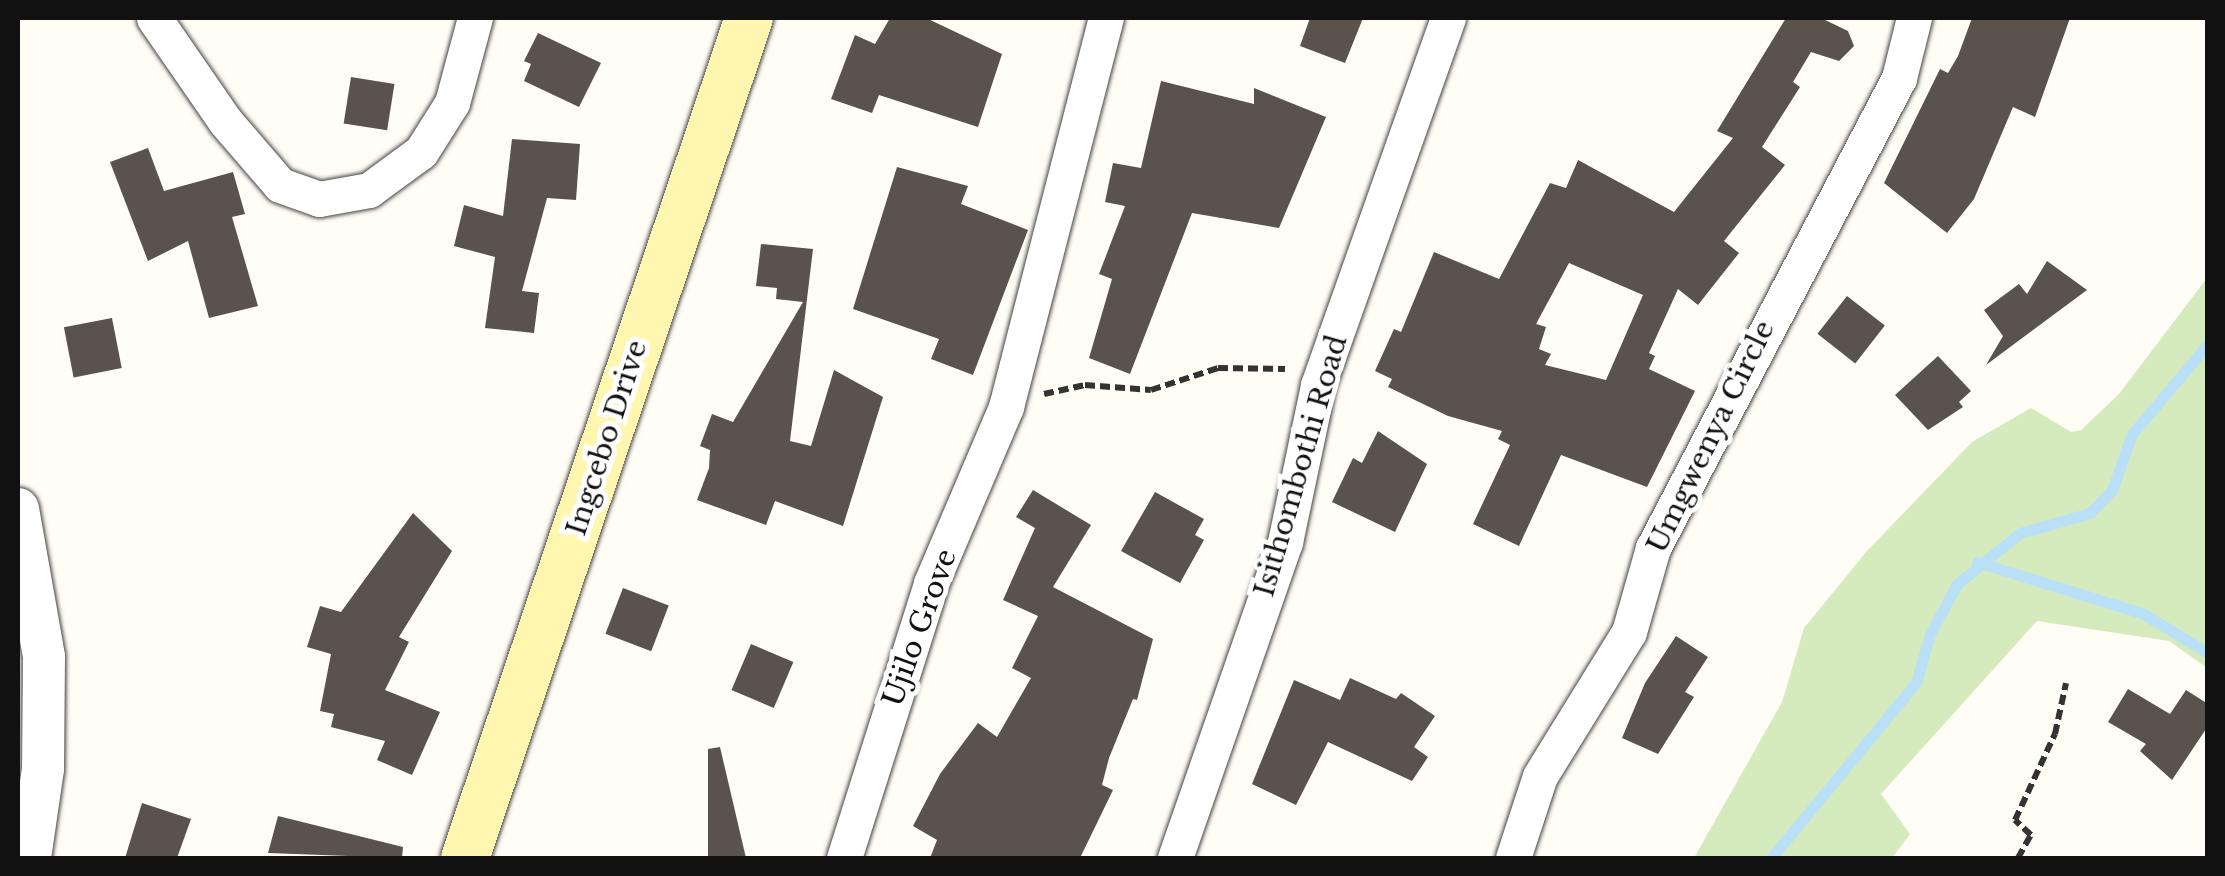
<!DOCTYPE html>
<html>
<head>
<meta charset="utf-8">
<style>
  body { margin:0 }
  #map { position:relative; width:2225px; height:876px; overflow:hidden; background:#fffdf5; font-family:"Libre Baskerville",serif }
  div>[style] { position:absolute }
  .green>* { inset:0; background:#d5ebbd }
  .stream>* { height:11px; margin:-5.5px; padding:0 5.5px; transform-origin:5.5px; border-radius:5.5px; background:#b9e0f7 }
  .building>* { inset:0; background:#5a524d; transform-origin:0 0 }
  .path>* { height:6px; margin-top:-3px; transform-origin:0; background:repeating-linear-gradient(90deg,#333 0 10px,transparent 0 15px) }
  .roads { filter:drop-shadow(0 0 2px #444) drop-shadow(0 0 2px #444) }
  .minor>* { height:35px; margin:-17.5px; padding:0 17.5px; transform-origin:17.5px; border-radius:17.5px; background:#fff }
  .tertiary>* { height:42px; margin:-21px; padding:0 21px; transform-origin:21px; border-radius:21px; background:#fff }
  .secondary>* { height:48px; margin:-24px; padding:0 24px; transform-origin:24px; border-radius:24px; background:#fff6b0 }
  span { translate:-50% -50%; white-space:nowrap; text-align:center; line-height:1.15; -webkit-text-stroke:10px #fff; paint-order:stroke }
  .street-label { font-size:28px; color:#111 }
  .frame { position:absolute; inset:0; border:20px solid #111; pointer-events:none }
</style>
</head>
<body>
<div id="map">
  <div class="green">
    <i style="clip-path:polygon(2207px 278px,2207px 668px,2169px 641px,2037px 621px,1881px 794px,1910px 834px,1892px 858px,1694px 858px,1782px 702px,1804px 628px,1866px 552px,1972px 442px,2031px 408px,2071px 432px,2081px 430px,2119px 394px)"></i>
  </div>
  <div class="stream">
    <i style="left:1977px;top:562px;width:173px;rotate:17.2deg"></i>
    <i style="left:2142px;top:613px;width:77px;rotate:31.2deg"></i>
    <i style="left:1771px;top:858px;width:227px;rotate:-50.4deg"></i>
    <i style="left:1916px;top:683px;width:51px;rotate:-74.1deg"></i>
    <i style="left:1930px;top:634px;width:57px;rotate:-61.6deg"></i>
    <i style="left:1957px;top:584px;width:81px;rotate:-39deg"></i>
    <i style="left:2020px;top:533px;width:73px;rotate:-15.9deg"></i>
    <i style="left:2090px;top:513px;width:32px;rotate:-46deg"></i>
    <i style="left:2112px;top:490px;width:59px;rotate:-70.3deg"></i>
    <i style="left:2132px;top:434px;width:118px;rotate:-49.8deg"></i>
  </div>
  <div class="building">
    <i style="clip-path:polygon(890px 18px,926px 18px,1002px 54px,978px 127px,879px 95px,872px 113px,831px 99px,855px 35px,875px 44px)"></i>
    <i style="clip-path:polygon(1310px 18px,1363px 18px,1345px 63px,1300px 46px)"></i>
    <i style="clip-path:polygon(evenodd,1786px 18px,1821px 18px,1848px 31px,1854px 46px,1839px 61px,1811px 52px,1793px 82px,1800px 87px,1762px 147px,1785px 165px,1724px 241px,1739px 253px,1698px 305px,1678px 289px,1649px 353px,1655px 356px,1649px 369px,1695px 391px,1647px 487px,1561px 455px,1519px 546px,1473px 524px,1510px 445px,1498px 439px,1502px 431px,1448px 416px,1388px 387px,1392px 379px,1375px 371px,1394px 329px,1401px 332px,1434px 252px,1499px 279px,1550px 183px,1566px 188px,1578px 160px,1674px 212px,1733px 138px,1717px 131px,1786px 18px,1569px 263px,1643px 295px,1606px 380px,1545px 365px,1551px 354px,1539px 349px,1546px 327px,1536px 324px,1569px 263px)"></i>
    <i style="clip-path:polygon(1972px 18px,2070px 18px,2035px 117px,2013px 107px,1974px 199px,1947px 233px,1884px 183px,1940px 69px,1948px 73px,1958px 56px)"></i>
    <i style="clip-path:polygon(538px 33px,601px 63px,579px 107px,524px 81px,531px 64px,524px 61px)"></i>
    <i style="left:351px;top:77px;width:44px;height:47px;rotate:9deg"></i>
    <i style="clip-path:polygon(1161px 81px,1254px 104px,1254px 88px,1326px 117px,1279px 228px,1192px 213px,1130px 374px,1089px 358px,1112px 279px,1099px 274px,1125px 206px,1105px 202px,1113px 163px,1141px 168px)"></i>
    <i style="clip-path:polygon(512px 139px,580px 144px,576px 200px,547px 198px,522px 291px,539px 293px,534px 333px,485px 328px,495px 257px,454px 246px,464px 205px,503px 216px)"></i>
    <i style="clip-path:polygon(148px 148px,164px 191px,233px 172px,245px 214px,232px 217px,258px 306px,209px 318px,188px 241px,148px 261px,110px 162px)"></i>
    <i style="clip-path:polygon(897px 167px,968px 186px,961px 204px,1028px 230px,973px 375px,931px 359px,939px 339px,853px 309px)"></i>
    <i style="clip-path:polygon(761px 244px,813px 249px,790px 441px,811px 446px,834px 370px,883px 397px,843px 526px,775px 501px,766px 525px,697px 500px,709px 468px,710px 450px,700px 446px,712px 414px,733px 422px,803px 302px,776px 299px,777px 288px,756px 286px)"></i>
    <i style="clip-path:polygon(2047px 261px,2087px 290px,1986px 365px,2003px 336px,1984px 310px,2019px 284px,2027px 294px)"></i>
    <i style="left:1847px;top:296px;width:48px;height:48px;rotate:38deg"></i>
    <i style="left:112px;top:318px;width:51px;height:49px;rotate:79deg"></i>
    <i style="clip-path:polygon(1938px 356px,1971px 391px,1959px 402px,1963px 407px,1928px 430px,1895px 395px)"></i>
    <i style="clip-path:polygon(1378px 431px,1427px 464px,1395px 532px,1332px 502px,1353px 458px,1362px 463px)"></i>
    <i style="clip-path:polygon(1033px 490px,1091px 525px,1053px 587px,1153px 639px,1137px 700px,1133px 699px,1109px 758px,1102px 785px,1113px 790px,1080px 858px,930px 858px,937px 840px,913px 826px,940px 774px,978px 723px,997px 737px,1031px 678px,1012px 668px,1038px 616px,1003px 600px,1035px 528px,1016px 517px)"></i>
    <i style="clip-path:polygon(1155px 492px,1204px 519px,1195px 535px,1204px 540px,1180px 583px,1121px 551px)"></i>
    <i style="clip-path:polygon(413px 513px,452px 551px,399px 637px,409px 642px,385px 690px,440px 712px,412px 775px,377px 760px,385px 741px,331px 727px,334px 714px,320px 711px,331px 654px,307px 647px,320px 606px,341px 612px)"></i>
    <i style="left:623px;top:588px;width:49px;height:49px;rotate:21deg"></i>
    <i style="clip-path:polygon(1676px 636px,1708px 657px,1685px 692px,1694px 697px,1658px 754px,1622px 738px,1645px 683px)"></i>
    <i style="left:751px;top:644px;width:46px;height:50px;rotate:23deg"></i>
    <i style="clip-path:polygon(1350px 678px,1396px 699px,1401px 693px,1435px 716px,1414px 747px,1428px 757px,1412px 781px,1328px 742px,1296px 805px,1252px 784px,1294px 680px,1340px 700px)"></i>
    <i style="clip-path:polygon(2128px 689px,2170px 714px,2186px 690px,2208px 704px,2208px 726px,2172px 780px,2140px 751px,2146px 744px,2108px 722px)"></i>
    <i style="clip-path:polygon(720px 747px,746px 858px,708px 858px,708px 749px)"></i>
    <i style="clip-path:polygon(142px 803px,191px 819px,177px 858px,125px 858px)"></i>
    <i style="clip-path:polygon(278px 816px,403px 847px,402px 858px,268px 853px)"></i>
  </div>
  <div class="path">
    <i style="left:1044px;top:394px;width:42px;rotate:-12.4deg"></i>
    <i style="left:1085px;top:385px;width:66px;rotate:4.3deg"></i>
    <i style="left:1151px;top:390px;width:71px;rotate:-18.2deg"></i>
    <i style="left:1218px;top:368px;width:67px;rotate:0.9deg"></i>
    <i style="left:2018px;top:858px;width:26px;rotate:-61deg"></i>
    <i style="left:2031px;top:835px;width:22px;rotate:-137deg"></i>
    <i style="left:2015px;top:820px;width:95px;rotate:-65.1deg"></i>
    <i style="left:2055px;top:734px;width:52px;rotate:-77.8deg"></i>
  </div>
  <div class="roads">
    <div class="minor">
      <i style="left:154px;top:18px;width:125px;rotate:55.4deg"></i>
      <i style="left:225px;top:121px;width:84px;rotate:49.3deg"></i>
      <i style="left:280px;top:185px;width:41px;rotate:19.7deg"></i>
      <i style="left:319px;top:199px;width:51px;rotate:-10.2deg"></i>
      <i style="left:369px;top:190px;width:64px;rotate:-36.2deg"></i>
      <i style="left:421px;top:152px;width:58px;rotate:-57.7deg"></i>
      <i style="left:452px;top:103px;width:88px;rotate:-74.9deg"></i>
      <i style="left:844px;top:858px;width:288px;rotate:-72.4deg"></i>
      <i style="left:931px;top:583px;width:191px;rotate:-66.9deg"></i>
      <i style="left:1006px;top:407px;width:402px;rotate:-75.6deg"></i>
      <i style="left:1175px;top:858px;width:335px;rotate:-70.8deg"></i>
      <i style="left:1285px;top:542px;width:160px;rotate:-78.1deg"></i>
      <i style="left:1318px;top:385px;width:389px;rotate:-70.5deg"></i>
      <i style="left:1513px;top:858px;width:86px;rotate:-71.8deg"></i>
      <i style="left:1540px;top:776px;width:169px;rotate:-58.3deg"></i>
      <i style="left:1629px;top:632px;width:87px;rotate:-74.1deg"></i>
      <i style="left:1653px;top:548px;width:530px;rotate:-62.37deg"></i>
      <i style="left:1899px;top:78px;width:62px;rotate:-76deg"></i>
    </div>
    <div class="tertiary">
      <i style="left:18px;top:509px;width:150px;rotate:80deg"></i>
      <i style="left:44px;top:657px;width:112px;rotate:90.5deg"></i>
      <i style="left:43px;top:769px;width:90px;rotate:98.3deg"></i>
    </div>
    <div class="secondary">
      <i style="left:465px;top:858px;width:887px;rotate:-71.32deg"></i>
    </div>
  </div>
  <div class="street-label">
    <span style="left:1711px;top:437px;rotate:-64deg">Umgwenya Circle</span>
    <span style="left:607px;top:438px;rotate:-72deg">Ingcebo Drive</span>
    <span style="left:1301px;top:466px;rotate:-74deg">Isithombothi Road</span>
    <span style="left:920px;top:628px;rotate:-70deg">Ujilo Grove</span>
  </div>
  <div class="frame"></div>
</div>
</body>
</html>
